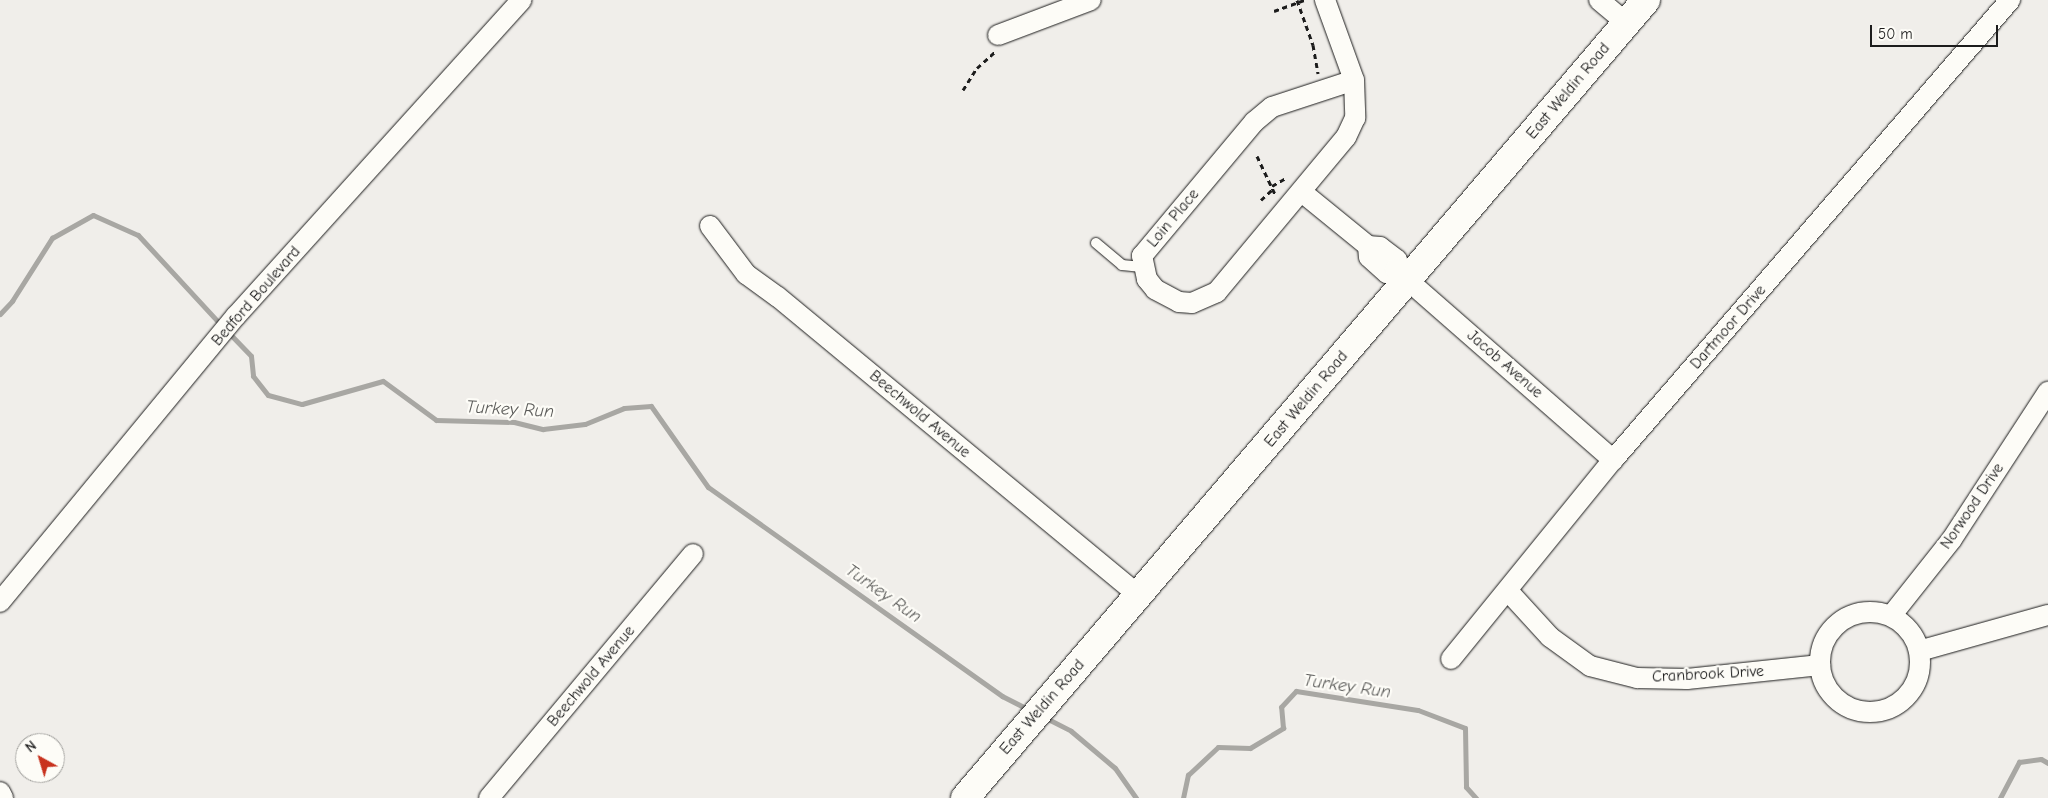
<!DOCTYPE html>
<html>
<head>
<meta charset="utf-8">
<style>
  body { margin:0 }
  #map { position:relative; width:2048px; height:798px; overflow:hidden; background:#f0eeea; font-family:"Comic Neue",sans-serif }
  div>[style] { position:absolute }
  .stream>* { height:5px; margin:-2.5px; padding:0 2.5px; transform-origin:2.5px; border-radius:2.5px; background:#a8a7a3 }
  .path>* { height:3px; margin-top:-1.5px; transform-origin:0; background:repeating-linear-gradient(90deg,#1c1c1c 0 5px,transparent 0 9px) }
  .roads { filter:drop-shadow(0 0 1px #1c1c1c) drop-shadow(0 0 1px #1c1c1c) }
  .lane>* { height:10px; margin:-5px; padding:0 5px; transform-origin:5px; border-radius:5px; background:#fdfcf7 }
  .street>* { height:20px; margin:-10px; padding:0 10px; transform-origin:10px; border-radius:10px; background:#fdfcf7 }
  .street>.ring { margin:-10px; padding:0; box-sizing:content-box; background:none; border:20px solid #fdfcf7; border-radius:50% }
  .secondary>* { height:28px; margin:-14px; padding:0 14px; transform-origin:14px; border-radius:14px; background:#fdfcf7 }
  span { translate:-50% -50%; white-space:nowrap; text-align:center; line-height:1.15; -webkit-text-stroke:4.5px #fdfcf7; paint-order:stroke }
  .street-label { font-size:16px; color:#1c1c1c }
  .water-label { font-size:18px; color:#5b5b59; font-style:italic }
  .north { position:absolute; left:15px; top:733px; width:50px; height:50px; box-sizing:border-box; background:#fdfcf7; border:1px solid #a3a29f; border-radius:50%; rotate:321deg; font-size:14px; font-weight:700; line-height:20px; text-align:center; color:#1c1c1c }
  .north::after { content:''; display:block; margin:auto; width:18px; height:22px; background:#c8321e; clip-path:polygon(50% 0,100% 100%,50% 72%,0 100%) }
  .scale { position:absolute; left:1870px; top:25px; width:128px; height:22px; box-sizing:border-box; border:2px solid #1c1c1c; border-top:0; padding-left:6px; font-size:15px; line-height:18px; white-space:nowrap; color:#1c1c1c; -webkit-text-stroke:4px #fdfcf7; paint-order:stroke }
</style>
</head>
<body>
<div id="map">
  <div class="stream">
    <i style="left:0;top:314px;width:18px;rotate:-47deg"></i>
    <i style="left:12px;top:301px;width:75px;rotate:-57.6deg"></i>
    <i style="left:52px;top:238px;width:47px;rotate:-29.3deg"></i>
    <i style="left:93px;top:215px;width:49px;rotate:24deg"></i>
    <i style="left:138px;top:235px;width:124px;rotate:47.3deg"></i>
    <i style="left:228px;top:332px;width:33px;rotate:46deg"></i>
    <i style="left:251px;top:356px;width:20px;rotate:84deg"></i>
    <i style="left:253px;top:376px;width:24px;rotate:52deg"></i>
    <i style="left:268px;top:395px;width:35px;rotate:15deg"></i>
    <i style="left:302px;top:404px;width:84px;rotate:-15.9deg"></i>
    <i style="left:383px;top:381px;width:66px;rotate:36.3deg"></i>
    <i style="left:436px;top:420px;width:78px;rotate:1.5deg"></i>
    <i style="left:514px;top:422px;width:30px;rotate:14deg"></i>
    <i style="left:543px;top:429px;width:42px;rotate:-6.8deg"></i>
    <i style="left:585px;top:424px;width:42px;rotate:-22.3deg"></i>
    <i style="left:624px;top:408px;width:27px;rotate:-4deg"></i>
    <i style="left:651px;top:406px;width:99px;rotate:54.9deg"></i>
    <i style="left:708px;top:487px;width:361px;rotate:35.4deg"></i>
    <i style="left:1002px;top:696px;width:31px;rotate:27deg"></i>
    <i style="left:1044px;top:717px;width:30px;rotate:27deg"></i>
    <i style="left:1071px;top:731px;width:57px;rotate:40.1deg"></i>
    <i style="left:1115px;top:768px;width:37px;rotate:55deg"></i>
    <i style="left:1183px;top:798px;width:24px;rotate:-78deg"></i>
    <i style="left:1188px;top:775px;width:41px;rotate:-43deg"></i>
    <i style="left:1218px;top:747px;width:32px;rotate:2deg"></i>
    <i style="left:1250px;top:748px;width:39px;rotate:-31deg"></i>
    <i style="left:1283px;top:728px;width:21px;rotate:-95deg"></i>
    <i style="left:1281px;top:707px;width:22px;rotate:-47deg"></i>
    <i style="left:1296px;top:691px;width:123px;rotate:8.9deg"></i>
    <i style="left:1418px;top:710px;width:50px;rotate:21deg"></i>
    <i style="left:1465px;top:728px;width:59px;rotate:89deg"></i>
    <i style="left:1466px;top:787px;width:15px;rotate:48deg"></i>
    <i style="left:2000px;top:798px;width:41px;rotate:-62.2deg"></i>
    <i style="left:2019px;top:762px;width:22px;rotate:-8deg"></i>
    <i style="left:2041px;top:759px;width:8px;rotate:30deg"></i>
  </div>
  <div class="path">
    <i style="left:1297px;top:0;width:48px;rotate:70.4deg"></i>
    <i style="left:1313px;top:45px;width:29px;rotate:80deg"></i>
    <i style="left:1274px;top:11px;width:32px;rotate:-20deg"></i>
    <i style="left:963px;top:90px;width:26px;rotate:-58deg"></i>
    <i style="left:977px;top:68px;width:24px;rotate:-42deg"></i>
    <i style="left:1257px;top:156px;width:42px;rotate:64.7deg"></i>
    <i style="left:1272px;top:186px;width:16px;rotate:-30deg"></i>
    <i style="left:1261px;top:200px;width:16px;rotate:-43deg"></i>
  </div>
  <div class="roads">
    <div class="lane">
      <i style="left:1096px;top:243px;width:34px;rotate:40deg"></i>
      <i style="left:1122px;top:265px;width:20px;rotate:6deg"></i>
    </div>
    <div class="street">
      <i style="left:1325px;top:0;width:85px;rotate:70.1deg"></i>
      <i style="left:1354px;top:80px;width:38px;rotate:88deg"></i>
      <i style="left:1355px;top:118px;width:21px;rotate:115deg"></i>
      <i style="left:1346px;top:137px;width:202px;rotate:129.8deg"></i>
      <i style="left:1217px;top:292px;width:27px;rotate:156deg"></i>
      <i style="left:1192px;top:303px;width:13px;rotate:-176deg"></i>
      <i style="left:1179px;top:302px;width:27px;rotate:-152deg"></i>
      <i style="left:1155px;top:289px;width:13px;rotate:-129deg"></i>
      <i style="left:1147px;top:279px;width:24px;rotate:-102deg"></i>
      <i style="left:1142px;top:256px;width:175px;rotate:-50.1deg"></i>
      <i style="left:1254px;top:122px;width:23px;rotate:-40deg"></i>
      <i style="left:1272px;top:107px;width:86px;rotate:-18.2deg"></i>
      <i style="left:1599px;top:0;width:35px;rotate:40deg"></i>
      <i style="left:998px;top:35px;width:99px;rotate:-20.6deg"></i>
      <i style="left:1303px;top:193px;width:84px;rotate:39.2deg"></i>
      <i style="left:1368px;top:246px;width:12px;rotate:5deg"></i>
      <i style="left:1380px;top:247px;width:21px;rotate:37deg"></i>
      <i style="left:1397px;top:260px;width:9px;rotate:103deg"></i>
      <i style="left:710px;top:226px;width:60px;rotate:53.1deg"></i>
      <i style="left:746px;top:274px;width:39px;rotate:36deg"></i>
      <i style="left:778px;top:297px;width:467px;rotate:39.6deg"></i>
      <i style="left:1368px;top:246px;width:11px;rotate:85deg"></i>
      <i style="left:1369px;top:257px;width:24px;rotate:42deg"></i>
      <i style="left:1387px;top:273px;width:9px;rotate:-27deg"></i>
      <i style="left:1395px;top:269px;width:290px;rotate:41.2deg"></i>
      <i style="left:1508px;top:591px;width:62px;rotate:47.6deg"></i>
      <i style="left:1550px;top:637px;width:49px;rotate:35.9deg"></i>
      <i style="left:1590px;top:666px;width:49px;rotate:14.3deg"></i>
      <i style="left:1637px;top:678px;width:50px;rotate:1.1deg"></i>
      <i style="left:1687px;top:679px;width:134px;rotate:-6deg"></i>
      <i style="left:0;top:602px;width:371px;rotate:-50.5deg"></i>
      <i style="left:236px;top:316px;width:426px;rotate:-47.9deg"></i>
      <i class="ring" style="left:1820px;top:612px;width:80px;height:80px"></i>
      <i style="left:1891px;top:616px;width:98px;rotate:-51.6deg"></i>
      <i style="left:1952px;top:539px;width:176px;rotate:-56.9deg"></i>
      <i style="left:1919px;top:651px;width:134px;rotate:-15.6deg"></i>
      <i style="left:1451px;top:659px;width:257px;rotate:-50.9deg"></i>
      <i style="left:1613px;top:460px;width:608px;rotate:-49.2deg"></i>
      <i style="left:0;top:792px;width:7px;rotate:63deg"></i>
      <i style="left:489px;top:798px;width:318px;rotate:-50.1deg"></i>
    </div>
    <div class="secondary">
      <i style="left:965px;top:798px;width:1049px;rotate:-49.52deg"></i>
    </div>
  </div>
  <div class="street-label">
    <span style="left:1568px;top:91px;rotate:-50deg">East Weldin Road</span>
    <span style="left:1173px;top:218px;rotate:-50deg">Loin Place</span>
    <span style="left:256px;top:296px;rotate:-49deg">Bedford Boulevard</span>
    <span style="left:1728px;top:327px;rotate:-49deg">Dartmoor Drive</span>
    <span style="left:1505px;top:364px;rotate:41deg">Jacob Avenue</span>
    <span style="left:1306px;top:399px;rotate:-50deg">East Weldin Road</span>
    <span style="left:920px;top:414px;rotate:40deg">Beechwold Avenue</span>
    <span style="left:1972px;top:506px;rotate:-56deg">Norwood Drive</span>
    <span style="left:1708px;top:674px;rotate:-3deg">Cranbrook Drive</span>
    <span style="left:591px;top:676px;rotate:-50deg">Beechwold Avenue</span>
    <span style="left:1042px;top:707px;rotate:-49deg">East Weldin Road</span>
  </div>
  <div class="water-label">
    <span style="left:510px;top:410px;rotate:3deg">Turkey Run</span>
    <span style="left:883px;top:594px;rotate:35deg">Turkey Run</span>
    <span style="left:1347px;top:687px;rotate:8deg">Turkey Run</span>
  </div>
  <div class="north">N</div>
  <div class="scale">50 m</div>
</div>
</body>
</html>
